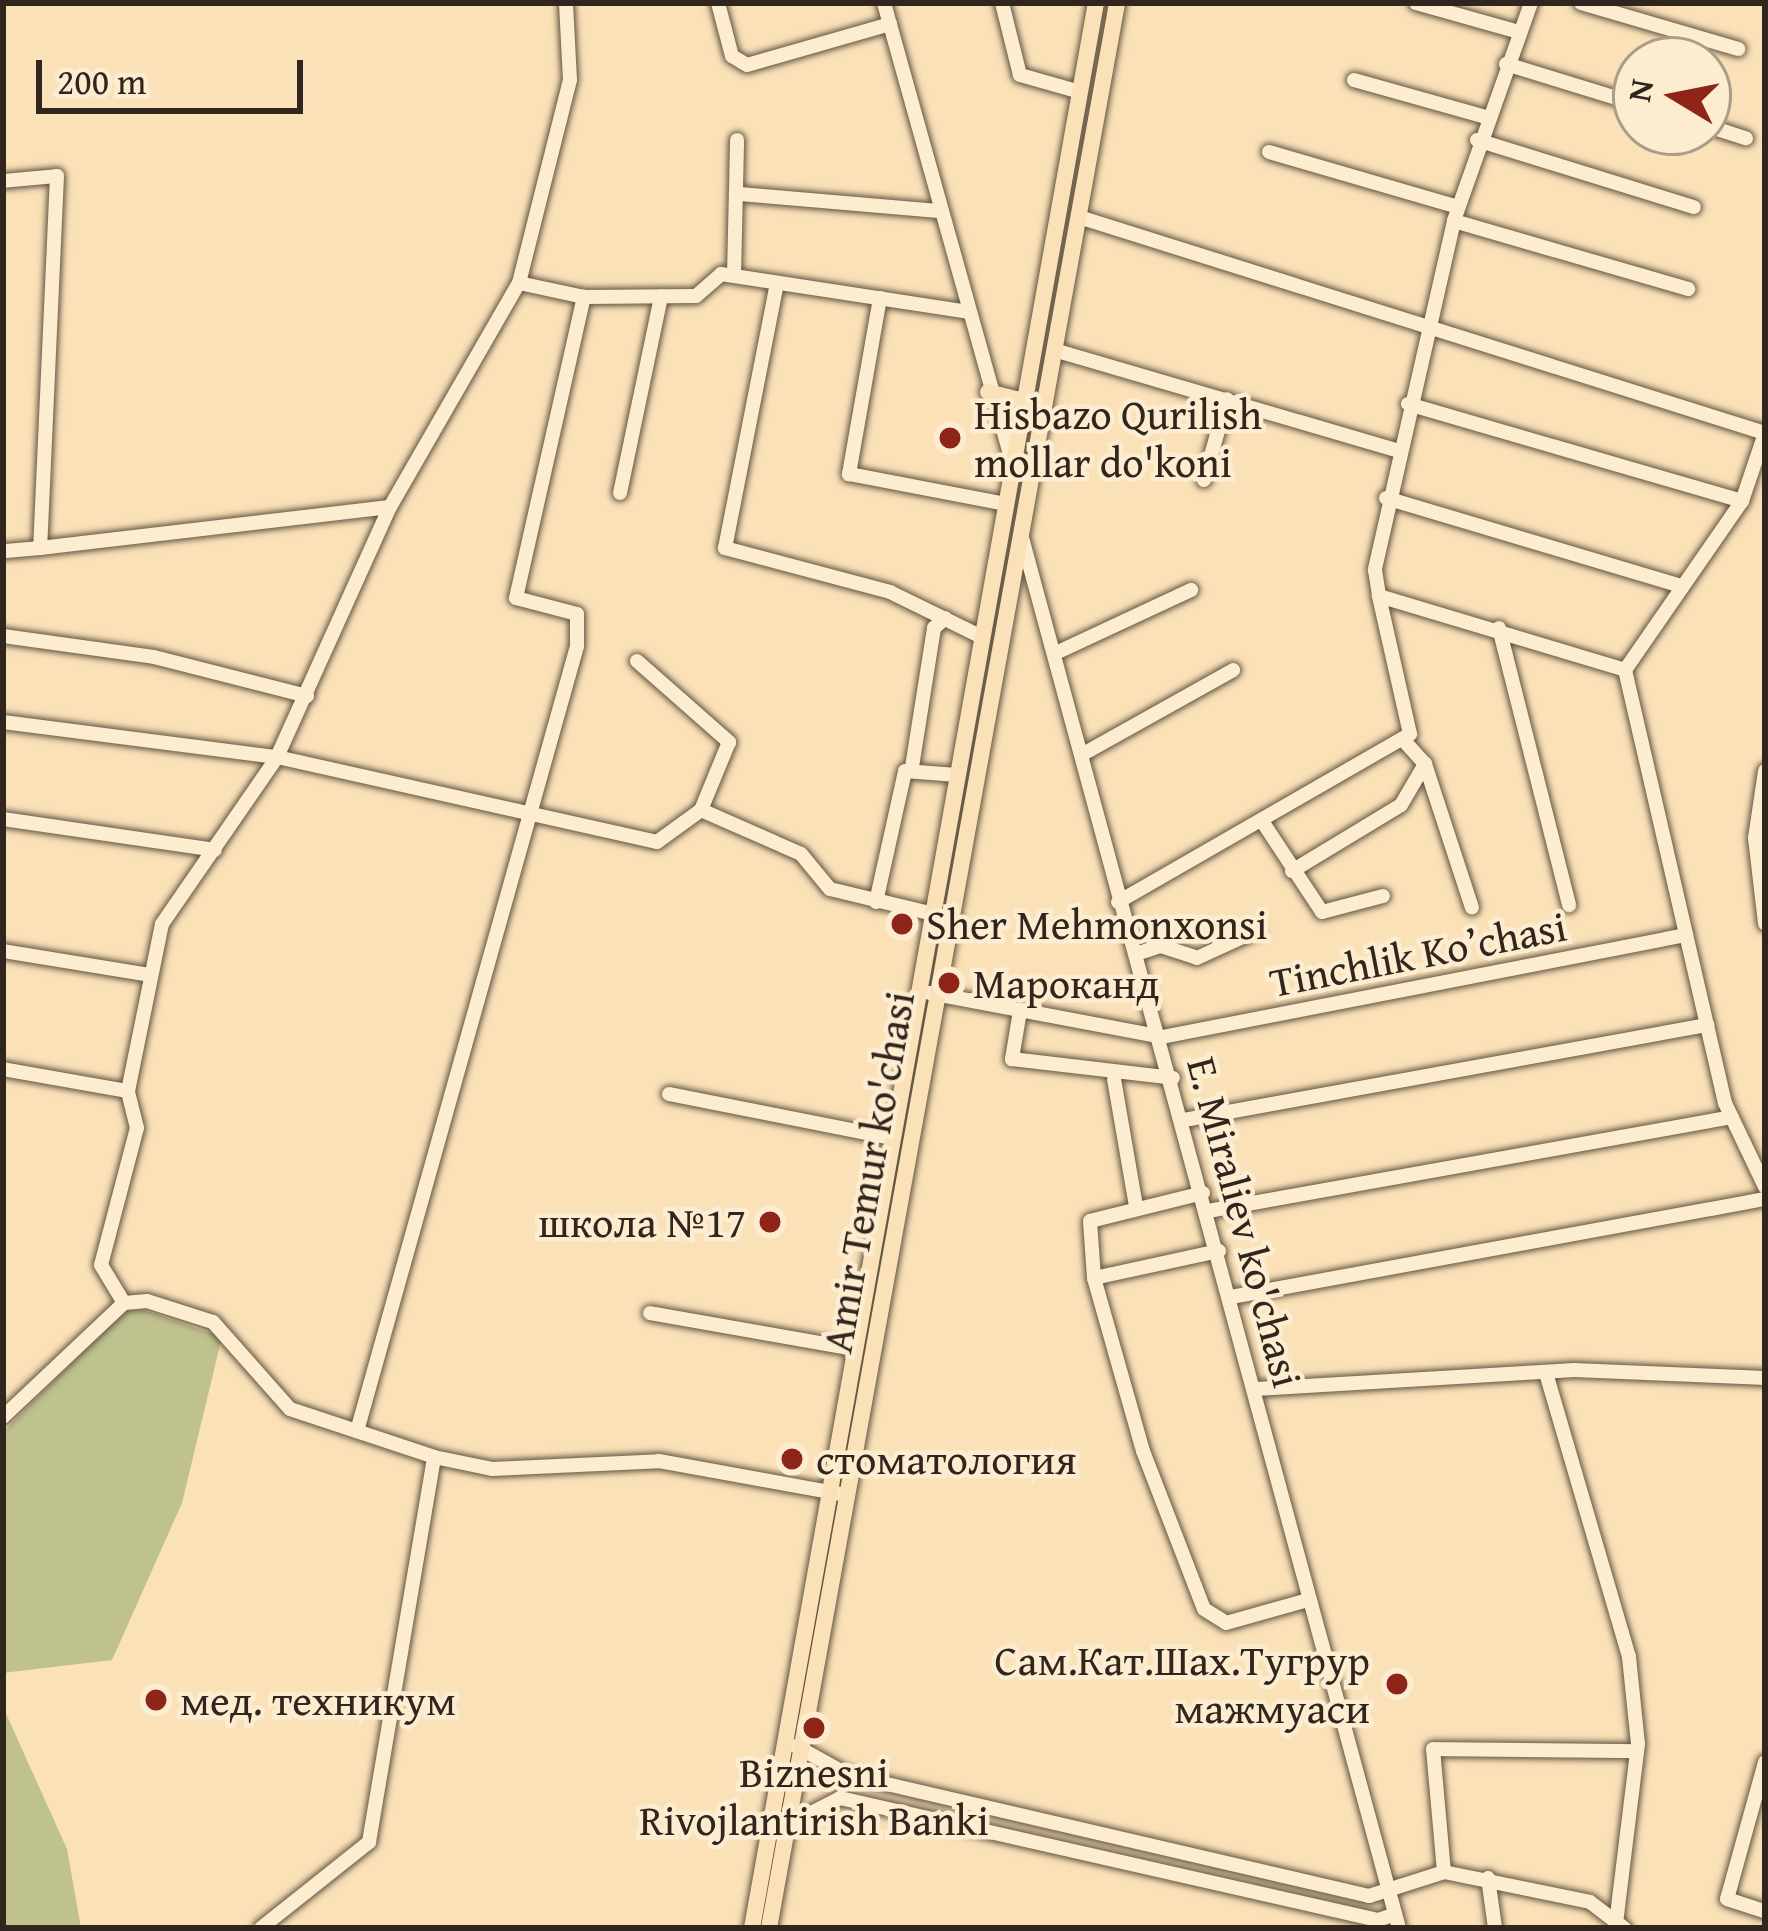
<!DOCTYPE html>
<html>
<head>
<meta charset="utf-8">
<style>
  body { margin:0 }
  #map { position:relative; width:1768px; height:1931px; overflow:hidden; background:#fae1b7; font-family:"Gentium Book Plus",serif }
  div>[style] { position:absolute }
  .green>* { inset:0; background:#bfc28e }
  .roads { filter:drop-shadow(0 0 3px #625544) drop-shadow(0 0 3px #625544) }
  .minor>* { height:14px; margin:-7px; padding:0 7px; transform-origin:7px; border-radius:7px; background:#fcecd0 }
  .major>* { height:16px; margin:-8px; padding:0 8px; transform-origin:8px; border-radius:8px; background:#fae1b7 }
  .dots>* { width:33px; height:33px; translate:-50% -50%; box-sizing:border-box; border:6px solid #fcecd0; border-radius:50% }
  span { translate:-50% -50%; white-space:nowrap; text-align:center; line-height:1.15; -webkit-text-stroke:9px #fcecd0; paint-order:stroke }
  .poi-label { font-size:42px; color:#30261e }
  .left { translate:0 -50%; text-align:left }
  .right { translate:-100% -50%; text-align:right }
  .street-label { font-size:42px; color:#30261e }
  .frame { position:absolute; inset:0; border:6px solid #30261e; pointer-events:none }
  .north { position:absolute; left:1612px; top:36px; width:120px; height:120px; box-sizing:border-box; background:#fcecd0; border:3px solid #aa9d89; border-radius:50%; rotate:280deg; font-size:33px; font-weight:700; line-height:48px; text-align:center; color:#30261e }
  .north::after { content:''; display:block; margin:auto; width:42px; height:54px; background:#8f2418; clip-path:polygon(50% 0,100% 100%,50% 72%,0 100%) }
  .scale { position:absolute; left:36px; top:60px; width:267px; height:54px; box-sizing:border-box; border:6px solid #30261e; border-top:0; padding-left:15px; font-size:36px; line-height:42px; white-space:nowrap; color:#30261e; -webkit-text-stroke:9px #fcecd0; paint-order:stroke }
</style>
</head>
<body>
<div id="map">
  <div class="green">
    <i style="clip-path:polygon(143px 1310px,222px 1337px,182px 1503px,112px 1660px,3px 1673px,3px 1432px,124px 1311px)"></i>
    <i style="clip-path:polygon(3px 1707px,67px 1849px,81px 1928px,3px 1928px)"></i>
  </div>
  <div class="roads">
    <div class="minor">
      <i style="left:718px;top:3px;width:55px;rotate:75.2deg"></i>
      <i style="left:732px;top:56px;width:17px;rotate:31deg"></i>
      <i style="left:747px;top:65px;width:149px;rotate:-16deg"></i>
      <i style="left:884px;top:3px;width:479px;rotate:74.4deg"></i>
      <i style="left:1002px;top:3px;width:74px;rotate:76deg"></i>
      <i style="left:1020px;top:75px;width:62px;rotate:15.8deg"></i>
      <i style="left:1416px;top:3px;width:107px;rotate:15.7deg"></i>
      <i style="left:1531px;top:3px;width:231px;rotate:109.5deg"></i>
      <i style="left:1454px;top:221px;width:358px;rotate:102.8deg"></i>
      <i style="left:1375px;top:570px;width:26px;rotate:81deg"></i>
      <i style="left:1379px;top:596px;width:257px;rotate:16.7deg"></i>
      <i style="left:1581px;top:3px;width:164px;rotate:16.3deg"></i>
      <i style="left:1506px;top:64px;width:136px;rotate:17.1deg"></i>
      <i style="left:1354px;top:80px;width:137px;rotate:15.7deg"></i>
      <i style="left:1708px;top:126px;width:40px;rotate:18deg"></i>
      <i style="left:1477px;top:140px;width:227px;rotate:17.2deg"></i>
      <i style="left:1269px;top:152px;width:197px;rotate:16.2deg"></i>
      <i style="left:3px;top:181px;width:54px;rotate:-5.3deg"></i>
      <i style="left:57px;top:176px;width:372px;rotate:92.6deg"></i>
      <i style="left:40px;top:548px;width:37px;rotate:175deg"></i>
      <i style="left:741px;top:194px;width:200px;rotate:4.9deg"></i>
      <i style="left:1079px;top:217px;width:719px;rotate:17.48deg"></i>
      <i style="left:1454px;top:221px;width:244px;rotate:16.2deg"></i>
      <i style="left:734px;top:276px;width:136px;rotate:-88.7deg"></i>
      <i style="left:519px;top:283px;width:66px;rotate:12.2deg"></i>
      <i style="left:584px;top:297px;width:112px;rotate:-0.5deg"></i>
      <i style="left:696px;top:296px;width:33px;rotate:-41deg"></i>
      <i style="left:721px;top:274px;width:250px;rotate:8.7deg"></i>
      <i style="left:777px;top:283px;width:270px;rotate:101.1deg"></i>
      <i style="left:725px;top:548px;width:171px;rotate:14.9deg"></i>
      <i style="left:890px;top:592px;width:102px;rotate:26.1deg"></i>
      <i style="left:880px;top:298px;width:179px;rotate:100deg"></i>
      <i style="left:849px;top:474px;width:160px;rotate:10.8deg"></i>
      <i style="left:1054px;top:350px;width:357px;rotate:16.3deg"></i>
      <i style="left:1408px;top:404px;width:348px;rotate:16.2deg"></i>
      <i style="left:1204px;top:480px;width:84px;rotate:-74.1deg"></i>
      <i style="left:620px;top:493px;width:201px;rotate:-78.2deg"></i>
      <i style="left:1386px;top:498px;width:308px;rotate:16.6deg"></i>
      <i style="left:1021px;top:534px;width:1444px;rotate:74.83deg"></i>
      <i style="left:40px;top:548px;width:352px;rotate:-6.7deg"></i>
      <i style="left:1499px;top:628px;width:286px;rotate:75.8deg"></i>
      <i style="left:3px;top:636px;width:152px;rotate:7.9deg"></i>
      <i style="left:154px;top:657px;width:158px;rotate:14.3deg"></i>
      <i style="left:1058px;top:652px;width:147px;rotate:-25deg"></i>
      <i style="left:637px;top:661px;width:123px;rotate:41.4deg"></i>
      <i style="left:729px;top:742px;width:74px;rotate:112.4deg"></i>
      <i style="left:1625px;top:670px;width:444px;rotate:77deg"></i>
      <i style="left:1725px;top:1103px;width:93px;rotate:64.5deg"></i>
      <i style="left:1625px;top:670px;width:206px;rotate:-55.3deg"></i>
      <i style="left:1742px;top:501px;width:72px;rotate:-71.3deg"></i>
      <i style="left:3px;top:722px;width:276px;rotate:7.3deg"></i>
      <i style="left:277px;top:757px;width:389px;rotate:12.6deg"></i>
      <i style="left:657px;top:842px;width:54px;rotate:-36deg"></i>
      <i style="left:701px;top:810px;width:109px;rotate:23.7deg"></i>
      <i style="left:801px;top:854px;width:45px;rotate:50.4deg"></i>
      <i style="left:830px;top:889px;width:106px;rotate:13.6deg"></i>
      <i style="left:1083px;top:754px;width:172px;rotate:-29.2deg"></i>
      <i style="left:1425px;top:764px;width:151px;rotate:71.9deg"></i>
      <i style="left:912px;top:767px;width:141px;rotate:-81deg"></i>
      <i style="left:934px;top:628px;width:15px;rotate:-42deg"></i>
      <i style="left:1765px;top:771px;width:68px;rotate:98.5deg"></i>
      <i style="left:1755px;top:838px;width:86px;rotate:83.3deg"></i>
      <i style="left:3px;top:819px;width:214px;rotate:8.3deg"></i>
      <i style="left:1262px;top:821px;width:109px;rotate:56.6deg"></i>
      <i style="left:1322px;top:912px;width:63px;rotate:-14.7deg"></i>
      <i style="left:1292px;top:871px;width:127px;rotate:-31.2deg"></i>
      <i style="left:1401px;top:805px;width:48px;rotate:-59.7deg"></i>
      <i style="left:1425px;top:764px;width:31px;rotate:-132deg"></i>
      <i style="left:876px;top:902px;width:134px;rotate:-77.5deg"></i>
      <i style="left:905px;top:771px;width:52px;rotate:4.4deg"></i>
      <i style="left:1118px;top:902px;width:337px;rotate:-29.9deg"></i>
      <i style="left:1410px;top:734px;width:141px;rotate:-102.7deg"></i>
      <i style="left:3px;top:951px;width:149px;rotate:9.3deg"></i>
      <i style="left:1136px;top:954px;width:26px;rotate:-18deg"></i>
      <i style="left:1161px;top:946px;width:38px;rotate:18deg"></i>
      <i style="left:1197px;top:958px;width:65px;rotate:-24.6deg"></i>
      <i style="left:930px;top:993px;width:236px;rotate:10.7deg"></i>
      <i style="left:1162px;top:1037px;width:534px;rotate:-11.02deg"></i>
      <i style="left:1020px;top:1011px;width:49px;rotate:99.5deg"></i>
      <i style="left:1012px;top:1059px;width:162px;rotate:6.7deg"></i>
      <i style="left:3px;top:1069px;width:127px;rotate:10deg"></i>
      <i style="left:1114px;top:1079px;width:130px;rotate:80.2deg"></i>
      <i style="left:669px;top:1094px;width:227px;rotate:11.2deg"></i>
      <i style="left:1184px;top:1120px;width:532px;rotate:-10.3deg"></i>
      <i style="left:1203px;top:1193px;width:116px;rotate:166.1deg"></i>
      <i style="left:1090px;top:1221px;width:57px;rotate:86deg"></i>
      <i style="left:1094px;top:1278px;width:180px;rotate:74.2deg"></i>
      <i style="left:1143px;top:1451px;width:169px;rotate:68.9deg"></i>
      <i style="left:1204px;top:1609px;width:26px;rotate:32deg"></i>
      <i style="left:1226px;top:1623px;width:85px;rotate:-15.7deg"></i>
      <i style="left:1208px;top:1211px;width:532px;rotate:-10.17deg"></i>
      <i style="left:1094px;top:1278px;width:128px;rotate:-12.2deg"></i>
      <i style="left:1231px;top:1297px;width:543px;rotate:-10.4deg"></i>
      <i style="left:124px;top:1303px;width:44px;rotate:-121.2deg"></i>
      <i style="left:101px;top:1265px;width:142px;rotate:-75.3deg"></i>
      <i style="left:137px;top:1128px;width:38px;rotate:-104deg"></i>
      <i style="left:128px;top:1091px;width:170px;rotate:-78.5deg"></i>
      <i style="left:162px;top:924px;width:203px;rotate:-55.4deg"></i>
      <i style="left:277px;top:757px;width:274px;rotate:-65.7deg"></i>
      <i style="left:390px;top:507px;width:258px;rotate:-60.1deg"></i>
      <i style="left:519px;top:283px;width:209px;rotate:-75.9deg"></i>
      <i style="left:570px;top:80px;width:77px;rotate:-93deg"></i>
      <i style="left:650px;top:1313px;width:208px;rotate:10deg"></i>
      <i style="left:1546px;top:1373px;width:296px;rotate:73.7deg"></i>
      <i style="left:1629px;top:1657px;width:87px;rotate:84.1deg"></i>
      <i style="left:1638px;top:1744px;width:179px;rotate:97deg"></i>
      <i style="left:1256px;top:1389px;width:319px;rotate:-3.4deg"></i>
      <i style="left:1574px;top:1370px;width:191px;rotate:2.4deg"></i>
      <i style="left:3px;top:1417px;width:166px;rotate:-43.3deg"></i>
      <i style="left:124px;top:1303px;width:23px;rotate:-5deg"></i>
      <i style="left:147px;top:1301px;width:69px;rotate:17.7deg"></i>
      <i style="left:213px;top:1322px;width:116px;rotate:48.5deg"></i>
      <i style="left:290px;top:1409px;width:152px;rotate:18.4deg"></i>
      <i style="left:434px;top:1457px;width:59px;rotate:11.7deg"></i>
      <i style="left:492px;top:1469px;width:167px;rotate:-2.7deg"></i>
      <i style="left:659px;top:1461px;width:191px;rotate:10.3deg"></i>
      <i style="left:357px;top:1431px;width:815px;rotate:-74.34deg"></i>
      <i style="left:577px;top:646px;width:32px;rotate:-90deg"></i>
      <i style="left:577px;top:614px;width:63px;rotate:-165.3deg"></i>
      <i style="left:516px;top:598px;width:309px;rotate:-77.3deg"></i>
      <i style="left:796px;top:1746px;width:60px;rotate:29.1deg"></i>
      <i style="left:848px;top:1775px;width:535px;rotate:13.07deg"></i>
      <i style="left:1369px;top:1896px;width:79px;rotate:-17.7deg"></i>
      <i style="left:1444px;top:1872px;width:149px;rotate:11.6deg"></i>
      <i style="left:1590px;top:1902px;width:43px;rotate:37.4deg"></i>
      <i style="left:1765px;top:1762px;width:142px;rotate:105.5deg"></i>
      <i style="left:1727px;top:1899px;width:40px;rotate:18deg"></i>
      <i style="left:788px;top:1825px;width:59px;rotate:-27.4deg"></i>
      <i style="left:840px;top:1798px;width:552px;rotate:12.78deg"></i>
      <i style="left:1378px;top:1920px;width:18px;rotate:-19deg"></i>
      <i style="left:1444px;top:1872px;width:123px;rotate:-95.1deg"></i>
      <i style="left:1433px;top:1749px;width:204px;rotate:0.6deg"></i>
      <i style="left:1488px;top:1878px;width:50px;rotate:82deg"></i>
      <i style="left:261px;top:1928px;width:138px;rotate:-38.5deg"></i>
      <i style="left:369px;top:1842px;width:390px;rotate:-80.4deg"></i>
    </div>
    <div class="major">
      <i style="left:988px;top:392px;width:37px;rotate:14deg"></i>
      <i style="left:752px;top:1928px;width:1955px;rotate:-79.87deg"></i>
      <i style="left:769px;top:1928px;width:1956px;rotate:-79.75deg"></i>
    </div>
  </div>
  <div class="dots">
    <i style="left:950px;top:438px;background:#8f2418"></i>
    <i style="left:902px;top:924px;background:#8f2418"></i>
    <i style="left:949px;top:983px;background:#8f2418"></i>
    <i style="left:770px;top:1222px;background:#8f2418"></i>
    <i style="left:792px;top:1459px;background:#8f2418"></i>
    <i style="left:1397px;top:1684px;background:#8f2418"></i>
    <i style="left:156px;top:1700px;background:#8f2418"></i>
    <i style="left:814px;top:1728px;background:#8f2418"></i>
  </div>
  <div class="poi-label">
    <span class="left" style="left:974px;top:438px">Hisbazo Qurilish<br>mollar do'koni</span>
    <span class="left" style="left:926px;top:924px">Sher Mehmonxonsi</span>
    <span class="left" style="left:973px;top:983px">Мароканд</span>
    <span class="right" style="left:746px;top:1222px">школа №17</span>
    <span class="left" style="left:816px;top:1459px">стоматология</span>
    <span class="right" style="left:1370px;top:1684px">Сам.Кат.Шах.Тугрур<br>мажмуаси</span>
    <span class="left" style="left:180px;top:1700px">мед. техникум</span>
    <span style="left:814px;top:1796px">Biznesni<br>Rivojlantirish Banki</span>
  </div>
  <div class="street-label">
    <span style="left:1418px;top:954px;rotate:-11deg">Tinchlik Ko’chasi</span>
    <span style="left:868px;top:1172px;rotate:-80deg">Amir Temur ko'chasi</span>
    <span style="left:1245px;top:1222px;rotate:75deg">E. Miraliev ko'chasi</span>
  </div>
  <div class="frame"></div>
  <div class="north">N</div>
  <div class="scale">200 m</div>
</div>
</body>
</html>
